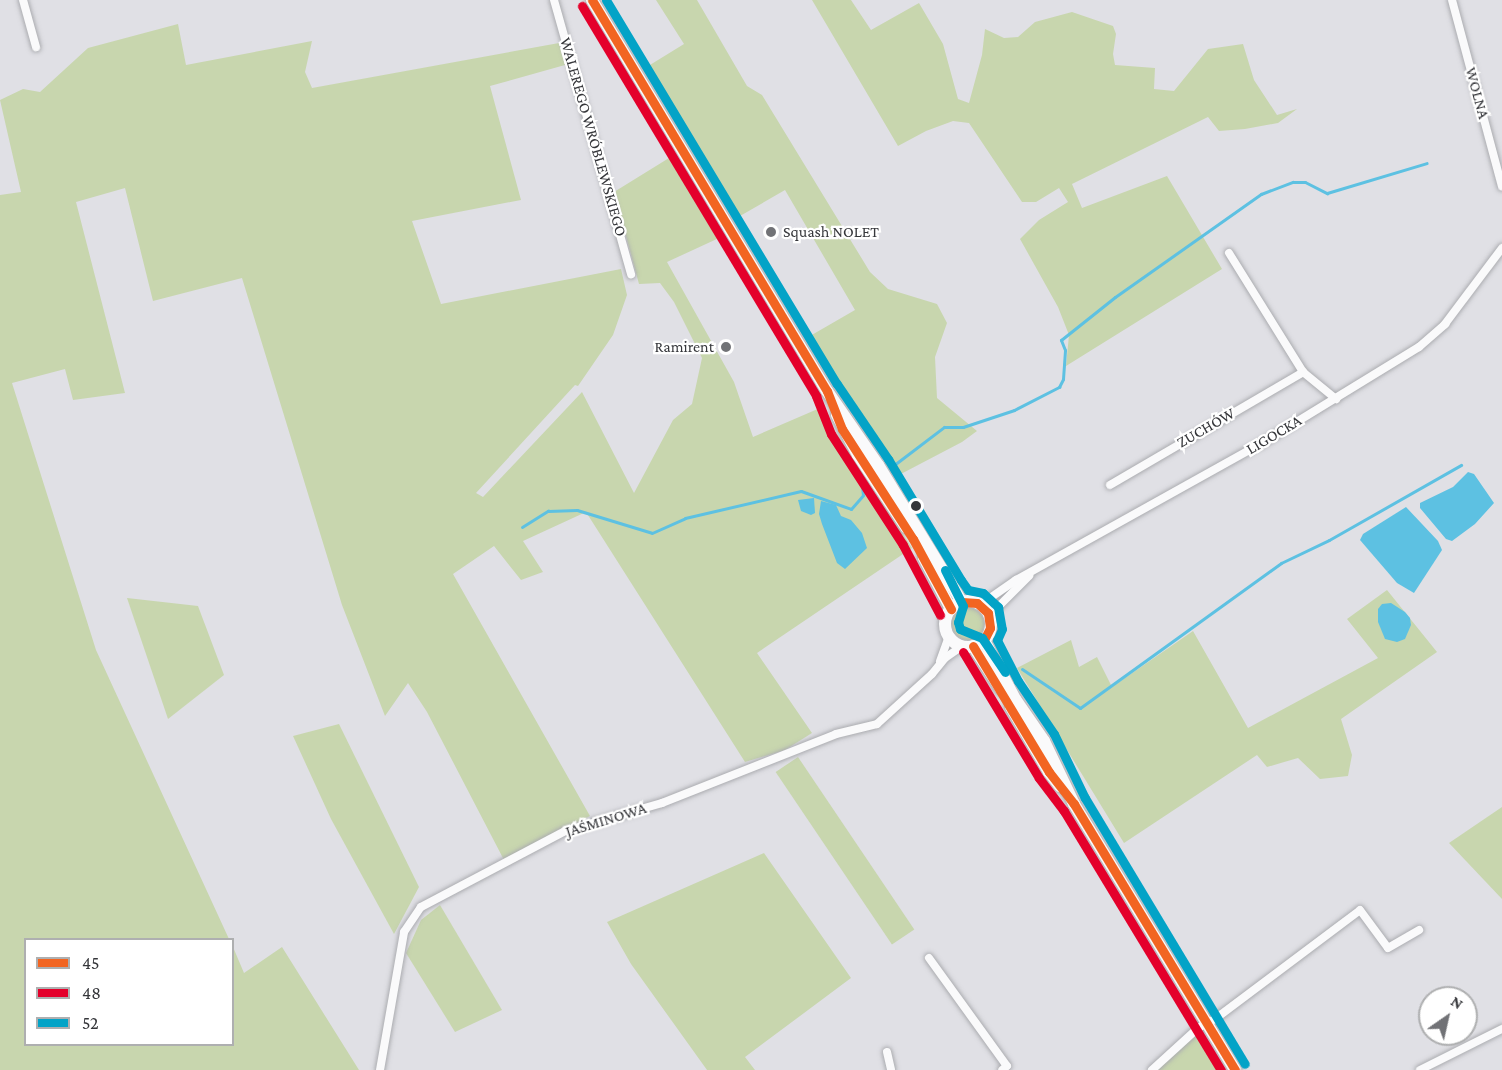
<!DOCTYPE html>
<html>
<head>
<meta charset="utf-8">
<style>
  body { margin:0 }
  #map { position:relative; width:1502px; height:1070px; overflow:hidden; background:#e0e0e5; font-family:"Crimson Pro",serif }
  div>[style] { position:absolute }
  .green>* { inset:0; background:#c8d6ae; transform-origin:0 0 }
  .round { border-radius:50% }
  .water>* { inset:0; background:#5dc1e2 }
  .stream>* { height:3px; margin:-1.5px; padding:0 1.5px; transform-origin:1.5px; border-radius:1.5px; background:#5dc1e2 }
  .roads { filter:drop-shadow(0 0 2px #abacb0) drop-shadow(0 0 2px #abacb0) }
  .minor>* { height:8px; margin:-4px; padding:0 4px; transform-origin:4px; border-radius:4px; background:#fafafb }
  .secondary>* { height:12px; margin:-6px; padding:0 6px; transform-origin:6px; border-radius:6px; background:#fafafb }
  .secondary>.ring { margin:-6px; padding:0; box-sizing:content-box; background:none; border:12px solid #fafafb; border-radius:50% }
  .bus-1>* { height:9px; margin:-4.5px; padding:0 4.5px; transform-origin:4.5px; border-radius:4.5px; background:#f26522 }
  .bus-2>* { height:9px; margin:-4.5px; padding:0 4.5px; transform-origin:4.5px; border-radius:4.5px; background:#e4002b }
  .bus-3>* { height:9px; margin:-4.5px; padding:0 4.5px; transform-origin:4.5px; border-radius:4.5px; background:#03a3c7 }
  .dots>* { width:16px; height:16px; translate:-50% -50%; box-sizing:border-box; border:3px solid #fff; border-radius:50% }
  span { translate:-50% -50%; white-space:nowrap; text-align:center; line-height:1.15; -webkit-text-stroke:4.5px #fff; paint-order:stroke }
  .street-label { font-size:16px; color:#35363a }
  .poi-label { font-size:16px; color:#35363a }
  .left { translate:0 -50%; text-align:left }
  .right { translate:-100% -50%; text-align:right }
  .legend { position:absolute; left:24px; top:938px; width:210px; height:108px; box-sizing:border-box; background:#fff; border:2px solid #aeafb0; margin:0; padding:8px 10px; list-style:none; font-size:18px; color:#35363a }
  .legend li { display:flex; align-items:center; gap:12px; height:30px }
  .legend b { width:30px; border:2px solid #aeafb0 }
  .north { position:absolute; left:1418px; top:986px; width:60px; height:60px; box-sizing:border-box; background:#fff; border:2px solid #aeafb0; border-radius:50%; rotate:34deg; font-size:16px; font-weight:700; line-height:24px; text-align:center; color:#35363a }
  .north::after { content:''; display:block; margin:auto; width:21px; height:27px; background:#717276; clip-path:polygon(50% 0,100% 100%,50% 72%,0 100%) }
</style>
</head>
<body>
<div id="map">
  <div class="green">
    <i style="clip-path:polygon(656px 0,697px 0,747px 86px,762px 95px,870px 272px,888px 289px,937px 304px,947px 323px,935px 357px,937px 398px,977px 431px,962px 442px,899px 475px,894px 472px,810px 336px,855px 310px,785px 190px,740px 216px,645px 68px,684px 44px)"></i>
    <i style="clip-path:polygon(812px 0,851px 0,871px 30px,919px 3px,943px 44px,958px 99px,969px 103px,982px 55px,985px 29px,1004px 38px,1018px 37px,1035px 22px,1072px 12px,1113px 26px,1116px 34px,1113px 54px,1115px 65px,1155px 68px,1154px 89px,1174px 91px,1208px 49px,1243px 44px,1254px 80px,1277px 115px,1297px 109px,1278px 123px,1245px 129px,1219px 131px,1208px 117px,1072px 184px,1082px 208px,1167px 176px,1222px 269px,1066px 366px,1069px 335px,1058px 307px,1020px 239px,1039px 220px,1068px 202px,1059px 188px,1036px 202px,1022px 202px,969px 123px,953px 121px,926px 131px,898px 146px)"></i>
    <i style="clip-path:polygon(178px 24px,186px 65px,312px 41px,305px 72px,312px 88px,559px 43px,565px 65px,490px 86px,521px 200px,412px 221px,441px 304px,621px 269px,627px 295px,613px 335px,578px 386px,575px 385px,476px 493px,483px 497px,582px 392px,634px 493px,673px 420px,692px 404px,702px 358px,674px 302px,660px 283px,639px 284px,614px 192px,669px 158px,719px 238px,667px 262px,734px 382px,753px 437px,820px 408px,912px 548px,757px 653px,812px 733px,785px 750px,745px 762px,586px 512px,523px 541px,543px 572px,521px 580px,494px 546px,453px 574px,590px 816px,504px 860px,427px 712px,408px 683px,385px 716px,342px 605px,242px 278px,153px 301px,125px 188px,76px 202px,125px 393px,73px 400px,65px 369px,12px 383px,96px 650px,229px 939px,26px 940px,26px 1044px,232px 1044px,233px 947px,244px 973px,282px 947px,359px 1070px,0 1070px,0 195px,21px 192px,0 100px,23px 89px,40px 92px,88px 48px)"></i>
    <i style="clip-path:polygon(1387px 590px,1437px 652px,1341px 719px,1352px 755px,1348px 776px,1320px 779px,1298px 758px,1267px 767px,1257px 755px,1124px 843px,1017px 668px,1071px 640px,1079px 667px,1097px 657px,1112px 687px,1193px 631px,1248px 728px,1378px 658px,1347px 619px)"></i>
    <i style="clip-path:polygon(127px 598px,198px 606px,224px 675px,168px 719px)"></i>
    <i class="round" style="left:952px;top:608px;width:32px;height:32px"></i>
    <i style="clip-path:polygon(339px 724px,419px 887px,394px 934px,331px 819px,293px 736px)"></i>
    <i style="left:798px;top:757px;width:208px;height:27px;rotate:56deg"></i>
    <i style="clip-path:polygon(1502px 807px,1502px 899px,1449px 843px)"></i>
    <i style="clip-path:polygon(764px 853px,851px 978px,745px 1057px,755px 1070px,707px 1070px,631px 964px,607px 922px)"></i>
    <i style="clip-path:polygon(440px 905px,502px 1010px,455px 1032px,406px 953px,421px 920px)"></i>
    <i style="clip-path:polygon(1196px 1035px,1218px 1070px,1157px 1070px)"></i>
  </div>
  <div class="water">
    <i style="clip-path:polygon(1468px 472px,1474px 474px,1494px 503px,1475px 524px,1452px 541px,1446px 539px,1420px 508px,1420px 503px,1453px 487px)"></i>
    <i style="clip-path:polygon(814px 498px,815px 513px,811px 515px,801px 511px,798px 500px)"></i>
    <i style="clip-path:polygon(821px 501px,836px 505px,841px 516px,851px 520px,862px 533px,867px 548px,845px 569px,837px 563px,822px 524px,819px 514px)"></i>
    <i style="clip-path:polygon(1406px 507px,1438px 541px,1442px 550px,1414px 593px,1397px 583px,1360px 540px,1363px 534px)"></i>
    <i style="clip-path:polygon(1391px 603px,1405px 612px,1410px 618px,1411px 625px,1405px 639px,1397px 642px,1385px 639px,1378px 622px,1378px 609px,1382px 604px)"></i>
  </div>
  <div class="stream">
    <i style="left:894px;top:465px;width:63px;rotate:-37.2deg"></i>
    <i style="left:944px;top:427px;width:19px"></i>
    <i style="left:963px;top:427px;width:54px;rotate:-18.4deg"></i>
    <i style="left:1014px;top:410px;width:51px;rotate:-27.1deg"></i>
    <i style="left:1059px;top:387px;width:9px;rotate:-63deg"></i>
    <i style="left:1063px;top:379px;width:29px;rotate:-86deg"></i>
    <i style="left:1065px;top:350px;width:11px;rotate:-112deg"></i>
    <i style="left:1061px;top:340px;width:69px;rotate:-38.5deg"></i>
    <i style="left:1115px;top:297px;width:179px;rotate:-35.2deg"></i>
    <i style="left:1261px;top:194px;width:34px;rotate:-21deg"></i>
    <i style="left:1293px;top:182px;width:12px"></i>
    <i style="left:1305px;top:182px;width:25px;rotate:27deg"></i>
    <i style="left:1327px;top:193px;width:104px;rotate:-16.7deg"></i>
    <i style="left:522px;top:527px;width:31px;rotate:-32deg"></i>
    <i style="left:548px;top:511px;width:29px;rotate:-2deg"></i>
    <i style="left:577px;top:510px;width:78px;rotate:17deg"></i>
    <i style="left:652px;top:533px;width:36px;rotate:-24deg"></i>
    <i style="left:685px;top:518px;width:119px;rotate:-13.1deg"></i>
    <i style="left:801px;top:491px;width:53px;rotate:19.8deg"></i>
    <i style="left:851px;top:509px;width:18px;rotate:-49deg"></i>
    <i style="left:863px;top:495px;width:8px;rotate:-97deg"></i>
    <i style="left:1022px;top:669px;width:70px;rotate:33.9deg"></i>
    <i style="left:1080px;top:708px;width:248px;rotate:-35.8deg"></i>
    <i style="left:1281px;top:563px;width:53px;rotate:-25.6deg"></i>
    <i style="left:1329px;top:540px;width:152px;rotate:-29.6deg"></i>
  </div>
  <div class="roads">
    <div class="minor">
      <i style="left:23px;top:0;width:49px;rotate:74.5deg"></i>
      <i style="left:554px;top:0;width:285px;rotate:74.3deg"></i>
      <i style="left:1452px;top:0;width:193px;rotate:75deg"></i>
      <i style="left:1229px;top:253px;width:140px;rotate:58.1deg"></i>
      <i style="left:1303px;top:372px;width:43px;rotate:39.3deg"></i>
      <i style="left:1110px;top:485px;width:224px;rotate:-30.3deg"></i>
      <i style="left:980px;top:605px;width:44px;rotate:-34.8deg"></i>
      <i style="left:1016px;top:580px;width:278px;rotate:-29.1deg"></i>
      <i style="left:1259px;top:445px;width:188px;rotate:-31.5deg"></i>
      <i style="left:1419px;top:347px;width:35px;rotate:-41deg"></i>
      <i style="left:1445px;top:324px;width:95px;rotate:-53.1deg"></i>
      <i style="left:989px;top:616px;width:57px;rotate:-45deg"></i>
      <i style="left:940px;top:661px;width:27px;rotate:-70deg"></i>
      <i style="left:929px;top:958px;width:133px;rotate:54.2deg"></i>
      <i style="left:1007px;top:1066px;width:6px;rotate:141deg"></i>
      <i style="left:887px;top:1052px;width:18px;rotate:77deg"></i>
      <i style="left:380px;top:1070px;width:140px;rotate:-80.1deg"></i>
      <i style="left:404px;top:932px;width:30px;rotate:-56deg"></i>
      <i style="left:421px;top:907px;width:163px;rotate:-27.8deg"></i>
      <i style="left:565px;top:831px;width:101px;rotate:-16.1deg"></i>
      <i style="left:662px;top:803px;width:187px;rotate:-21.6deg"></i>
      <i style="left:836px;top:734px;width:42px;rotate:-13.7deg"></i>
      <i style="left:877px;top:724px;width:74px;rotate:-42.3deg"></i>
      <i style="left:932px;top:674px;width:21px;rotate:-51deg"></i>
      <i style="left:945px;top:658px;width:21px;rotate:-35deg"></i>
      <i style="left:1152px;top:1070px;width:62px;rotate:-42.4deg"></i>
      <i style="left:1198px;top:1028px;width:19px;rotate:-28deg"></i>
      <i style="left:1215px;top:1019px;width:181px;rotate:-36.9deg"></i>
      <i style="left:1360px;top:910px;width:47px;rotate:53.6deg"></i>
      <i style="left:1388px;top:948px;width:36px;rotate:-30deg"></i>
      <i style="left:1420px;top:1070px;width:92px;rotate:-26.6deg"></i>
    </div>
    <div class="secondary">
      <i style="left:592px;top:0;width:456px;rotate:59deg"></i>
      <i style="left:827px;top:391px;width:90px;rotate:55.4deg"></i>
      <i style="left:878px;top:465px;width:161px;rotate:58.5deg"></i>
      <i style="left:837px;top:415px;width:45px;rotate:62.3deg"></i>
      <i style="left:858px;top:455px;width:87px;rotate:56.3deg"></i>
      <i style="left:924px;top:558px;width:58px;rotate:62.1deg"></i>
      <i class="ring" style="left:945px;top:601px;width:34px;height:34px"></i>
      <i style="left:984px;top:640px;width:67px;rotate:62.3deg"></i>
      <i style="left:1015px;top:699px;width:51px;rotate:55.4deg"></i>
      <i style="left:1044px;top:741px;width:70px;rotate:64.5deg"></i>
      <i style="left:1074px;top:804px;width:311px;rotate:58.8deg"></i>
      <i style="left:973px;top:646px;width:51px;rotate:56.9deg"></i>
      <i style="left:1011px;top:707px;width:75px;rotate:59.7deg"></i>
      <i style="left:1049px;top:772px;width:18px;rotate:52deg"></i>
    </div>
  </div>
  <div class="bus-1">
    <i style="left:592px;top:0;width:456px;rotate:59deg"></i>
    <i style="left:827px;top:391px;width:41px;rotate:68.5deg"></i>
    <i style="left:842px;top:429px;width:131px;rotate:57.2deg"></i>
    <i style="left:913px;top:539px;width:80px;rotate:61.5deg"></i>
    <i style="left:962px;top:602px;width:15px;rotate:4deg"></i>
    <i style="left:977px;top:603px;width:15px;rotate:42deg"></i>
    <i style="left:988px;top:613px;width:15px;rotate:82deg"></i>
    <i style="left:990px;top:628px;width:13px;rotate:117deg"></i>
    <i style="left:973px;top:646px;width:147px;rotate:58.9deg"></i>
    <i style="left:1049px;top:772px;width:41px;rotate:52deg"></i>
    <i style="left:1074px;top:804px;width:311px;rotate:58.8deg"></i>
  </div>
  <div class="bus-2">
    <i style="left:582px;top:6px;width:455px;rotate:59deg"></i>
    <i style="left:816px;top:396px;width:41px;rotate:68.5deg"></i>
    <i style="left:831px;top:434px;width:132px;rotate:57deg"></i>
    <i style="left:903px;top:545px;width:79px;rotate:62.1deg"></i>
    <i style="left:963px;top:652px;width:147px;rotate:58.9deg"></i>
    <i style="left:1039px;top:778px;width:41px;rotate:52.9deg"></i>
    <i style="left:1064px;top:811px;width:303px;rotate:58.8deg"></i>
  </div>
  <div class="bus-3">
    <i style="left:606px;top:0;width:448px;rotate:59deg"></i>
    <i style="left:837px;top:384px;width:91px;rotate:55.8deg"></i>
    <i style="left:888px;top:459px;width:141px;rotate:58.9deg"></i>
    <i style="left:961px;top:580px;width:12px;rotate:55deg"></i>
    <i style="left:968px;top:590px;width:15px;rotate:11deg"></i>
    <i style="left:983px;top:593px;width:21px;rotate:43deg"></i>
    <i style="left:998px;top:607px;width:22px;rotate:80deg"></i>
    <i style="left:1002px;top:629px;width:12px;rotate:114deg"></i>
    <i style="left:997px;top:640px;width:46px;rotate:62.9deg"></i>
    <i style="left:1018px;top:681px;width:64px;rotate:55.8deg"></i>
    <i style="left:1054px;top:734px;width:71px;rotate:64.2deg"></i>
    <i style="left:1085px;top:798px;width:310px;rotate:59deg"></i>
    <i style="left:945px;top:570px;width:40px;rotate:63.4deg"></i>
    <i style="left:963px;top:606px;width:17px;rotate:107deg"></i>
    <i style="left:958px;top:622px;width:7px;rotate:74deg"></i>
    <i style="left:960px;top:629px;width:24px;rotate:22deg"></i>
    <i style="left:982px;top:638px;width:41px;rotate:55.9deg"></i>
  </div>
  <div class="dots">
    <i style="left:771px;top:232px;background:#717276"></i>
    <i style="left:726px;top:347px;background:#717276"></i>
    <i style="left:916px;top:506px;background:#35363a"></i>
  </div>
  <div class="street-label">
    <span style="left:1477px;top:93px;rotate:75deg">WOLNA</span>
    <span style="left:593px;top:137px;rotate:74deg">WALEREGO WRÓBLEWSKIEGO</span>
    <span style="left:1206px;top:428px;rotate:-30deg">ZUCHÓW</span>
    <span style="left:1274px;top:435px;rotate:-31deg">LIGOCKA</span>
    <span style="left:606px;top:820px;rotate:-17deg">JAŚMINOWA</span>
  </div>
  <div class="poi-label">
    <span class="left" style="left:783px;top:232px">Squash NOLET</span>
    <span class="right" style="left:714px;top:347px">Ramirent</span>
  </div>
  <ul class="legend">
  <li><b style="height:8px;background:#f26522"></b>45</li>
  <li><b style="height:8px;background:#e4002b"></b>48</li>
  <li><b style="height:8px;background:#03a3c7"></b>52</li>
  </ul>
  <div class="north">N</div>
</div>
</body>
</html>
